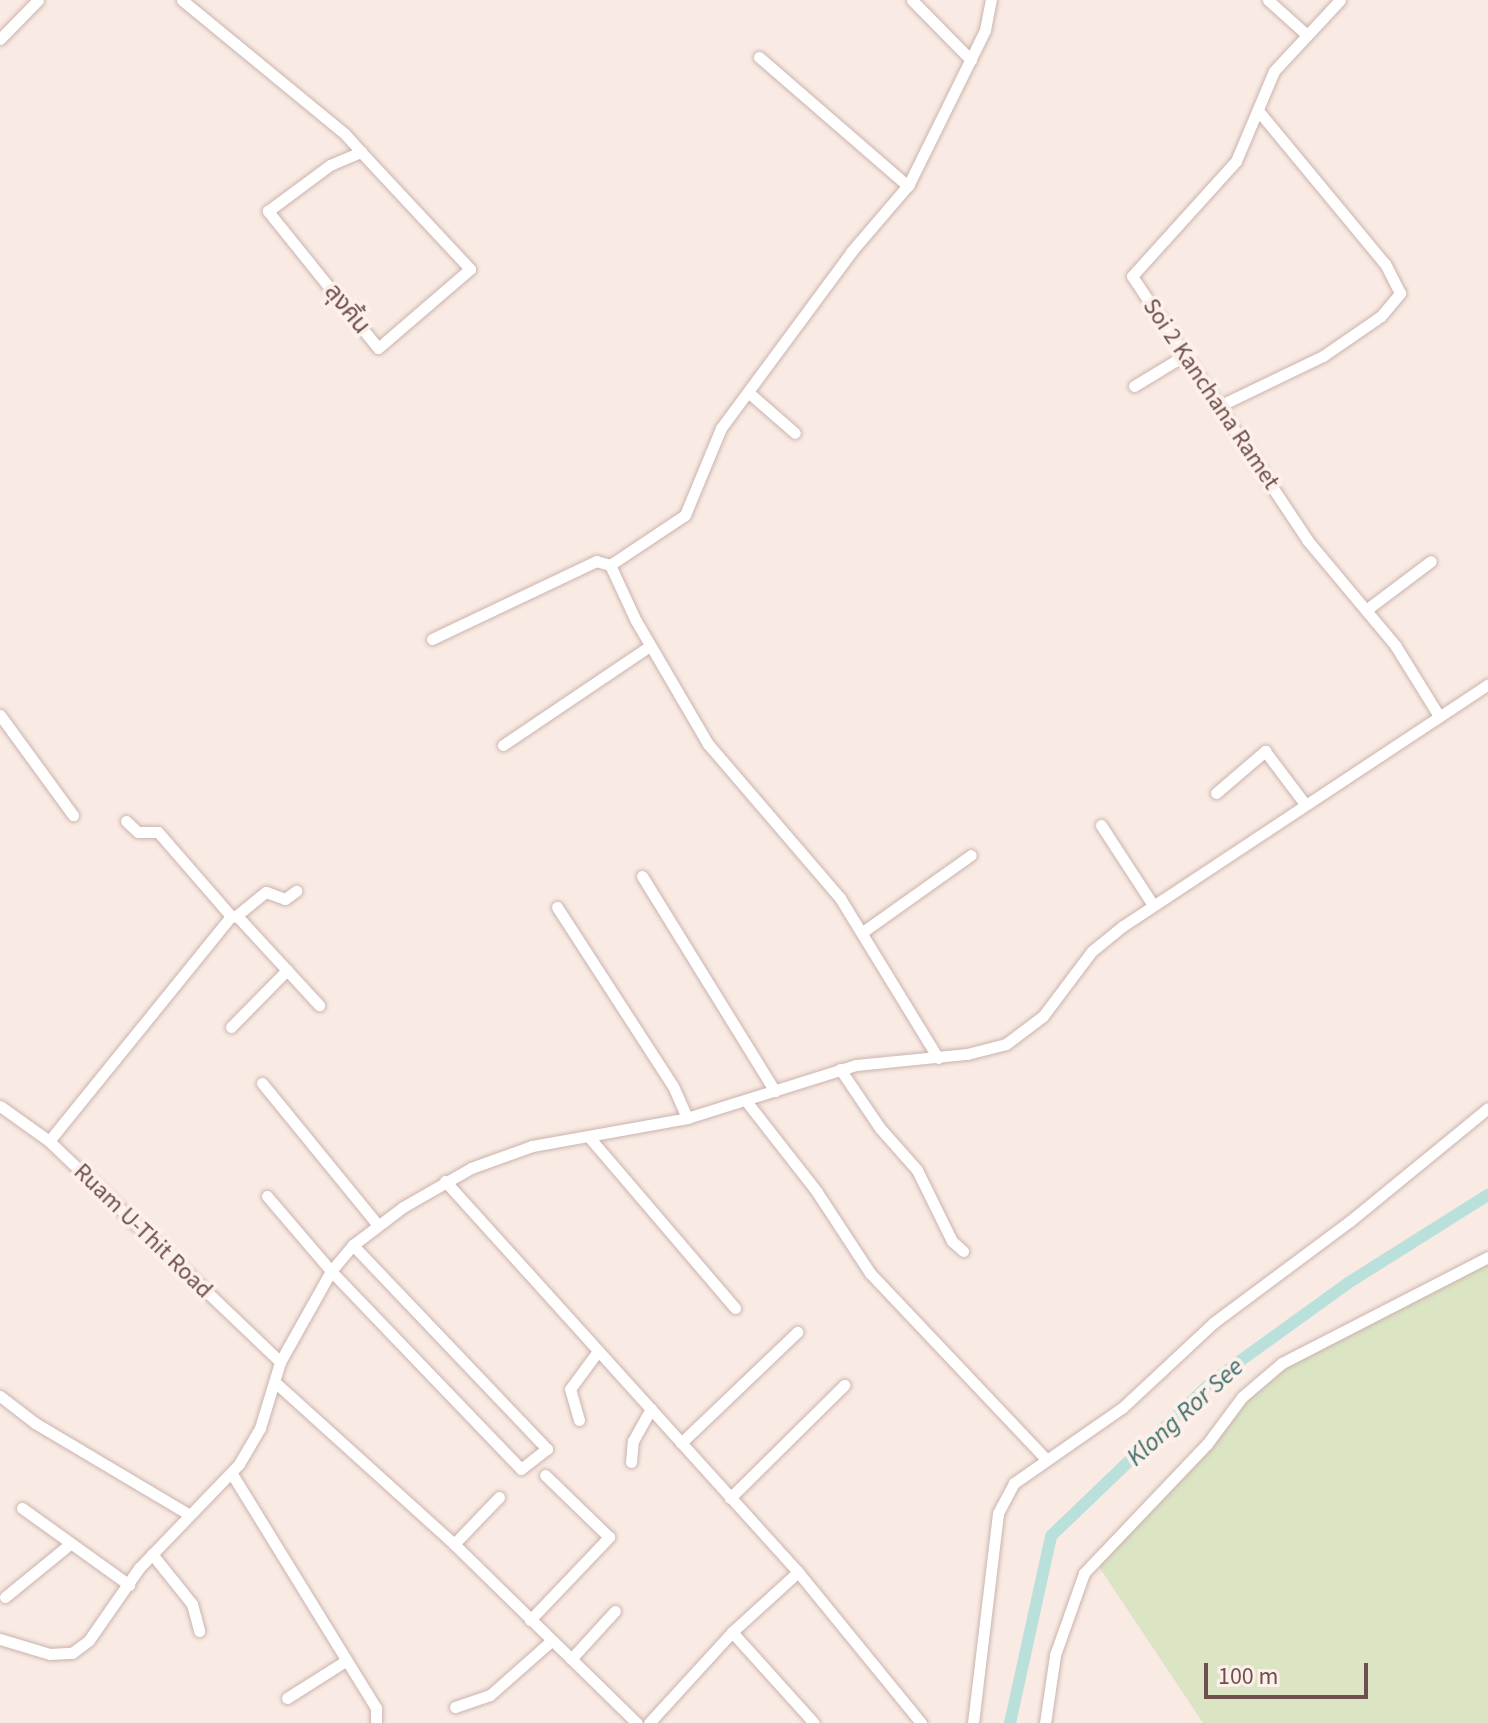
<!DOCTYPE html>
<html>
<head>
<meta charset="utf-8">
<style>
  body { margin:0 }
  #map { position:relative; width:1488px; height:1723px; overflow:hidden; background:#f9ebe3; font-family:"Source Sans 3","Noto Sans Thai",sans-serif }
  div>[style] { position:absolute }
  .green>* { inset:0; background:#dbe5c4 }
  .canal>* { height:12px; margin:-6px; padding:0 6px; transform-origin:6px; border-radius:6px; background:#bae0db }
  .roads { filter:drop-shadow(0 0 2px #cbb3ae) drop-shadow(0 0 2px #cbb3ae) }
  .minor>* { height:11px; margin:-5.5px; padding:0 5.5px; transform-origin:5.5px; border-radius:5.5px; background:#fff }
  span { translate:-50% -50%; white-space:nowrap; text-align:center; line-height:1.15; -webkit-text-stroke:8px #fdefe9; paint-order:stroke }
  .street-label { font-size:24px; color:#6e4f4c }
  .water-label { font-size:26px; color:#42726d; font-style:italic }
  .scale { position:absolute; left:1204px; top:1663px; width:164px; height:36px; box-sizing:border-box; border:4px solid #6e4f4c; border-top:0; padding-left:10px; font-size:24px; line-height:28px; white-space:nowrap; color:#6e4f4c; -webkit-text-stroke:6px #fdefe9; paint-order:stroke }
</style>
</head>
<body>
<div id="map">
  <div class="green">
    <i style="clip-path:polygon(1488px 1254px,1488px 1723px,1203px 1723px,1095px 1561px,1282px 1363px)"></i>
  </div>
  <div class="canal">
    <i style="left:1010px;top:1723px;width:191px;rotate:-77.6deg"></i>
    <i style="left:1051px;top:1536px;width:227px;rotate:-43.8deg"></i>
    <i style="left:1215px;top:1379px;width:164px;rotate:-35.8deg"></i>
    <i style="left:1348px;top:1283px;width:165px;rotate:-32.2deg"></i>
  </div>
  <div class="roads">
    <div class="minor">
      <i style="left:182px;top:0;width:211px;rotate:39.4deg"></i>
      <i style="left:345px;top:134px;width:24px;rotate:48deg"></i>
      <i style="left:361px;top:152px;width:160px;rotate:47deg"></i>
      <i style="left:470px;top:269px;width:121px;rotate:139.3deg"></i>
      <i style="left:378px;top:348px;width:176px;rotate:-128.8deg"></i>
      <i style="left:268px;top:211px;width:77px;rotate:-36.6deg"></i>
      <i style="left:330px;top:165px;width:34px;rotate:-23deg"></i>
      <i style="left:912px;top:0;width:84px;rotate:45.5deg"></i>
      <i style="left:1268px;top:0;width:52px;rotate:41.9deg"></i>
      <i style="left:1340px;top:0;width:97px;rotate:132.9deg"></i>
      <i style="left:1274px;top:71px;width:98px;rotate:112.9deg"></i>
      <i style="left:1236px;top:161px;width:155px;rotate:132.1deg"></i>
      <i style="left:1132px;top:276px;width:318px;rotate:56.4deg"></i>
      <i style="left:1308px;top:541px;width:136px;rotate:50.1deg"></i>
      <i style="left:1395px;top:645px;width:84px;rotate:58.2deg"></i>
      <i style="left:0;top:39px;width:54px;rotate:-45.7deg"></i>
      <i style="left:759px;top:57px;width:197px;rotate:40.9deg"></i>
      <i style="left:1134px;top:386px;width:60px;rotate:-31.3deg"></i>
      <i style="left:748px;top:392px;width:62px;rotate:41.1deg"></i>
      <i style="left:1219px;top:406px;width:115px;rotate:-25.7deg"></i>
      <i style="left:1323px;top:356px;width:70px;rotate:-34.6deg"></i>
      <i style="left:1381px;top:316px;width:30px;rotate:-50deg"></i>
      <i style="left:1400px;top:293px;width:33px;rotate:-117deg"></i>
      <i style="left:1385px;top:264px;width:196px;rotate:-129.6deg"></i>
      <i style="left:1366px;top:610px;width:81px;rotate:-37deg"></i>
      <i style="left:432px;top:639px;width:182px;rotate:-25.4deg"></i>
      <i style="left:596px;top:561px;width:15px;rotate:16deg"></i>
      <i style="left:0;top:715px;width:124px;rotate:53.9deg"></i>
      <i style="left:503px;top:745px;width:177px;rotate:-34deg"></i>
      <i style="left:1216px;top:793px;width:65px;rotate:-40.6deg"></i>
      <i style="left:1265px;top:751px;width:66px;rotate:53deg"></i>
      <i style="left:126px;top:821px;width:16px;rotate:43deg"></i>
      <i style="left:138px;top:832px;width:20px"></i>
      <i style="left:158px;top:832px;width:111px;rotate:49deg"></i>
      <i style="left:1101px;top:825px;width:95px;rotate:57deg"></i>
      <i style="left:642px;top:876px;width:253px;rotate:58.3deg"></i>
      <i style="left:557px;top:907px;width:213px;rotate:57.1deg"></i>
      <i style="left:673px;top:1086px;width:35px;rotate:66deg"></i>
      <i style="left:236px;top:916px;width:38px;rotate:-39deg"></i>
      <i style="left:266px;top:892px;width:20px;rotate:20deg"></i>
      <i style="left:285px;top:899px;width:14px;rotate:-36deg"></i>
      <i style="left:864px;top:931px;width:131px;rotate:-35.4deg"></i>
      <i style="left:231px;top:1027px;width:80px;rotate:-45.5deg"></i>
      <i style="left:938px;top:1058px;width:188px;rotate:-121.5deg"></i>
      <i style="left:840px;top:898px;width:203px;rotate:-130.6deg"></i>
      <i style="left:708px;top:744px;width:143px;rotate:-120.3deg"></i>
      <i style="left:636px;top:621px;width:62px;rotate:-114.9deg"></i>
      <i style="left:610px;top:565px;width:90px;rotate:-33.7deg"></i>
      <i style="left:685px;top:515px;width:94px;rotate:-67.5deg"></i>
      <i style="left:721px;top:428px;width:219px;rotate:-53.5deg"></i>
      <i style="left:851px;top:252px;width:89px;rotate:-49.5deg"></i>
      <i style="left:909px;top:184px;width:172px;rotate:-63.7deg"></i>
      <i style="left:985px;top:30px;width:31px;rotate:-79deg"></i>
      <i style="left:840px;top:1069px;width:71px;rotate:55.9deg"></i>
      <i style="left:880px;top:1128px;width:56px;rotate:48.6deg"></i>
      <i style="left:917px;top:1170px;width:79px;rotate:63.8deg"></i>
      <i style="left:952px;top:1241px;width:15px;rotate:42deg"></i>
      <i style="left:262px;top:1083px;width:183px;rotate:50.8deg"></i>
      <i style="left:746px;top:1101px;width:115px;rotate:52deg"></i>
      <i style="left:817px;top:1192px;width:97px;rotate:56.8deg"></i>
      <i style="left:870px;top:1273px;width:255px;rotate:46.6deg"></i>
      <i style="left:0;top:1106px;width:60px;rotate:35.5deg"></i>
      <i style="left:49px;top:1141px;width:320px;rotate:43.7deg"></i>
      <i style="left:589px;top:1137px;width:225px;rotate:49.5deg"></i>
      <i style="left:49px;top:1141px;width:289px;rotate:-51deg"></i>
      <i style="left:231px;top:916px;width:7px;rotate:8deg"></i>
      <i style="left:238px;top:917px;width:120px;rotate:47.4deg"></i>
      <i style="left:445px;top:1181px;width:527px;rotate:47.92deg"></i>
      <i style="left:798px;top:1572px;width:195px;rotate:50.8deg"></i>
      <i style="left:267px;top:1196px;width:99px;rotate:49.5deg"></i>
      <i style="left:331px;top:1271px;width:274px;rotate:46.2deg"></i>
      <i style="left:521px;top:1469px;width:33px;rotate:-38deg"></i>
      <i style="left:547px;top:1449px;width:282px;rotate:-133.6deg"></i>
      <i style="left:277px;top:1384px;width:239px;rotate:42.1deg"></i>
      <i style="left:454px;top:1544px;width:256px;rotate:44.4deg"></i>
      <i style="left:0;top:1396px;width:44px;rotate:37.6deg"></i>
      <i style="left:35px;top:1423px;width:178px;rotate:30.7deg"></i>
      <i style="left:579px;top:1420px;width:32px;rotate:-106deg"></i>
      <i style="left:570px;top:1389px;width:47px;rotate:-53.6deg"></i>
      <i style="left:681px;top:1443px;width:161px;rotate:-43.7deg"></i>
      <i style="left:631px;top:1462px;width:21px;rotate:-85deg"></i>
      <i style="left:633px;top:1441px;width:37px;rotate:-61deg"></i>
      <i style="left:232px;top:1474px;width:275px;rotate:58.4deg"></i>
      <i style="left:376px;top:1708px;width:15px;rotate:90deg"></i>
      <i style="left:730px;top:1498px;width:161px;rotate:-44.7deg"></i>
      <i style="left:22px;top:1508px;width:132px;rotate:35.7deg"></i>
      <i style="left:454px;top:1544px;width:65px;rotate:-46.2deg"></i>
      <i style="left:152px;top:1554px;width:64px;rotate:51.3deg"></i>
      <i style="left:192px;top:1604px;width:28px;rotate:75deg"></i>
      <i style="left:5px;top:1597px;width:85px;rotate:-39.3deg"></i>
      <i style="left:530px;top:1620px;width:115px;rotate:-46.4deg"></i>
      <i style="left:609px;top:1537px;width:89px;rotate:-135.9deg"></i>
      <i style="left:732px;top:1632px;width:122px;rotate:48deg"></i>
      <i style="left:0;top:1639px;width:52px;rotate:16.7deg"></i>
      <i style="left:50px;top:1654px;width:22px;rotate:-3deg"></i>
      <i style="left:72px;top:1653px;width:21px;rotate:-37deg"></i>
      <i style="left:89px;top:1640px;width:88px;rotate:-55.2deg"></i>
      <i style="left:139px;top:1568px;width:144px;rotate:-46.1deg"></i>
      <i style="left:239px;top:1464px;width:42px;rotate:-59.7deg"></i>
      <i style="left:260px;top:1428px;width:69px;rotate:-73.1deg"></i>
      <i style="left:280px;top:1362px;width:104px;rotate:-60.7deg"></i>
      <i style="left:331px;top:1271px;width:34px;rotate:-50deg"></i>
      <i style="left:353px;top:1245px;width:63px;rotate:-37.2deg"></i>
      <i style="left:403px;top:1207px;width:78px;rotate:-29.8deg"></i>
      <i style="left:471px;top:1168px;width:65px;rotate:-19.8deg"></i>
      <i style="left:532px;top:1146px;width:158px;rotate:-10.2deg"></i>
      <i style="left:687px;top:1118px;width:177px;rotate:-17.4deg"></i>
      <i style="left:856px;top:1065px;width:112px;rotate:-5.7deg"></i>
      <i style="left:967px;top:1054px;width:40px;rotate:-14.4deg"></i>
      <i style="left:1006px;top:1044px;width:46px;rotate:-37.1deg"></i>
      <i style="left:1043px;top:1016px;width:81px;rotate:-53deg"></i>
      <i style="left:1092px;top:951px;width:40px;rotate:-39deg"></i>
      <i style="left:1123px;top:926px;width:438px;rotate:-33.5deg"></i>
      <i style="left:571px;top:1659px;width:65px;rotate:-47.5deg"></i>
      <i style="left:287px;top:1698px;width:67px;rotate:-32.3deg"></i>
      <i style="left:455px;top:1707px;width:37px;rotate:-19deg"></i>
      <i style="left:490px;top:1695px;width:81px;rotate:-41.5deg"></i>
      <i style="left:649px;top:1723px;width:123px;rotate:-47.6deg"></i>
      <i style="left:732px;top:1632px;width:89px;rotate:-42.3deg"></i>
      <i style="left:973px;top:1723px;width:211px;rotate:-83.2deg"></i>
      <i style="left:998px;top:1513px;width:34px;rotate:-62deg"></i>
      <i style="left:1014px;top:1483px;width:131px;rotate:-34.8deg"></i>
      <i style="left:1122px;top:1408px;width:125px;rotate:-43deg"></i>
      <i style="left:1213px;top:1323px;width:171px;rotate:-36.7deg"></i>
      <i style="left:1350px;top:1221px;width:178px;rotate:-39.3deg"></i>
      <i style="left:1045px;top:1723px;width:69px;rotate:-81.6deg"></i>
      <i style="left:1055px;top:1655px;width:87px;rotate:-70.5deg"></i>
      <i style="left:1084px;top:1573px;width:178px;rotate:-46.4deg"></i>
      <i style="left:1207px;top:1444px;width:59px;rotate:-53.3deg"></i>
      <i style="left:1242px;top:1397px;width:52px;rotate:-40.4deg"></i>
      <i style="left:1282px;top:1363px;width:232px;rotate:-27.2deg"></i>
    </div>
  </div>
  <div class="street-label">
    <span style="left:347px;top:309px;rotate:51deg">ลุงคิ้น</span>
    <span style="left:1211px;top:394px;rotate:56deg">Soi 2 Kanchana Ramet</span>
    <span style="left:143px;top:1231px;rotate:44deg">Ruam U-Thit Road</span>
  </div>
  <div class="water-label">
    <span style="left:1185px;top:1412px;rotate:-42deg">Klong Ror See</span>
  </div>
  <div class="scale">100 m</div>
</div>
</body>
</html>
